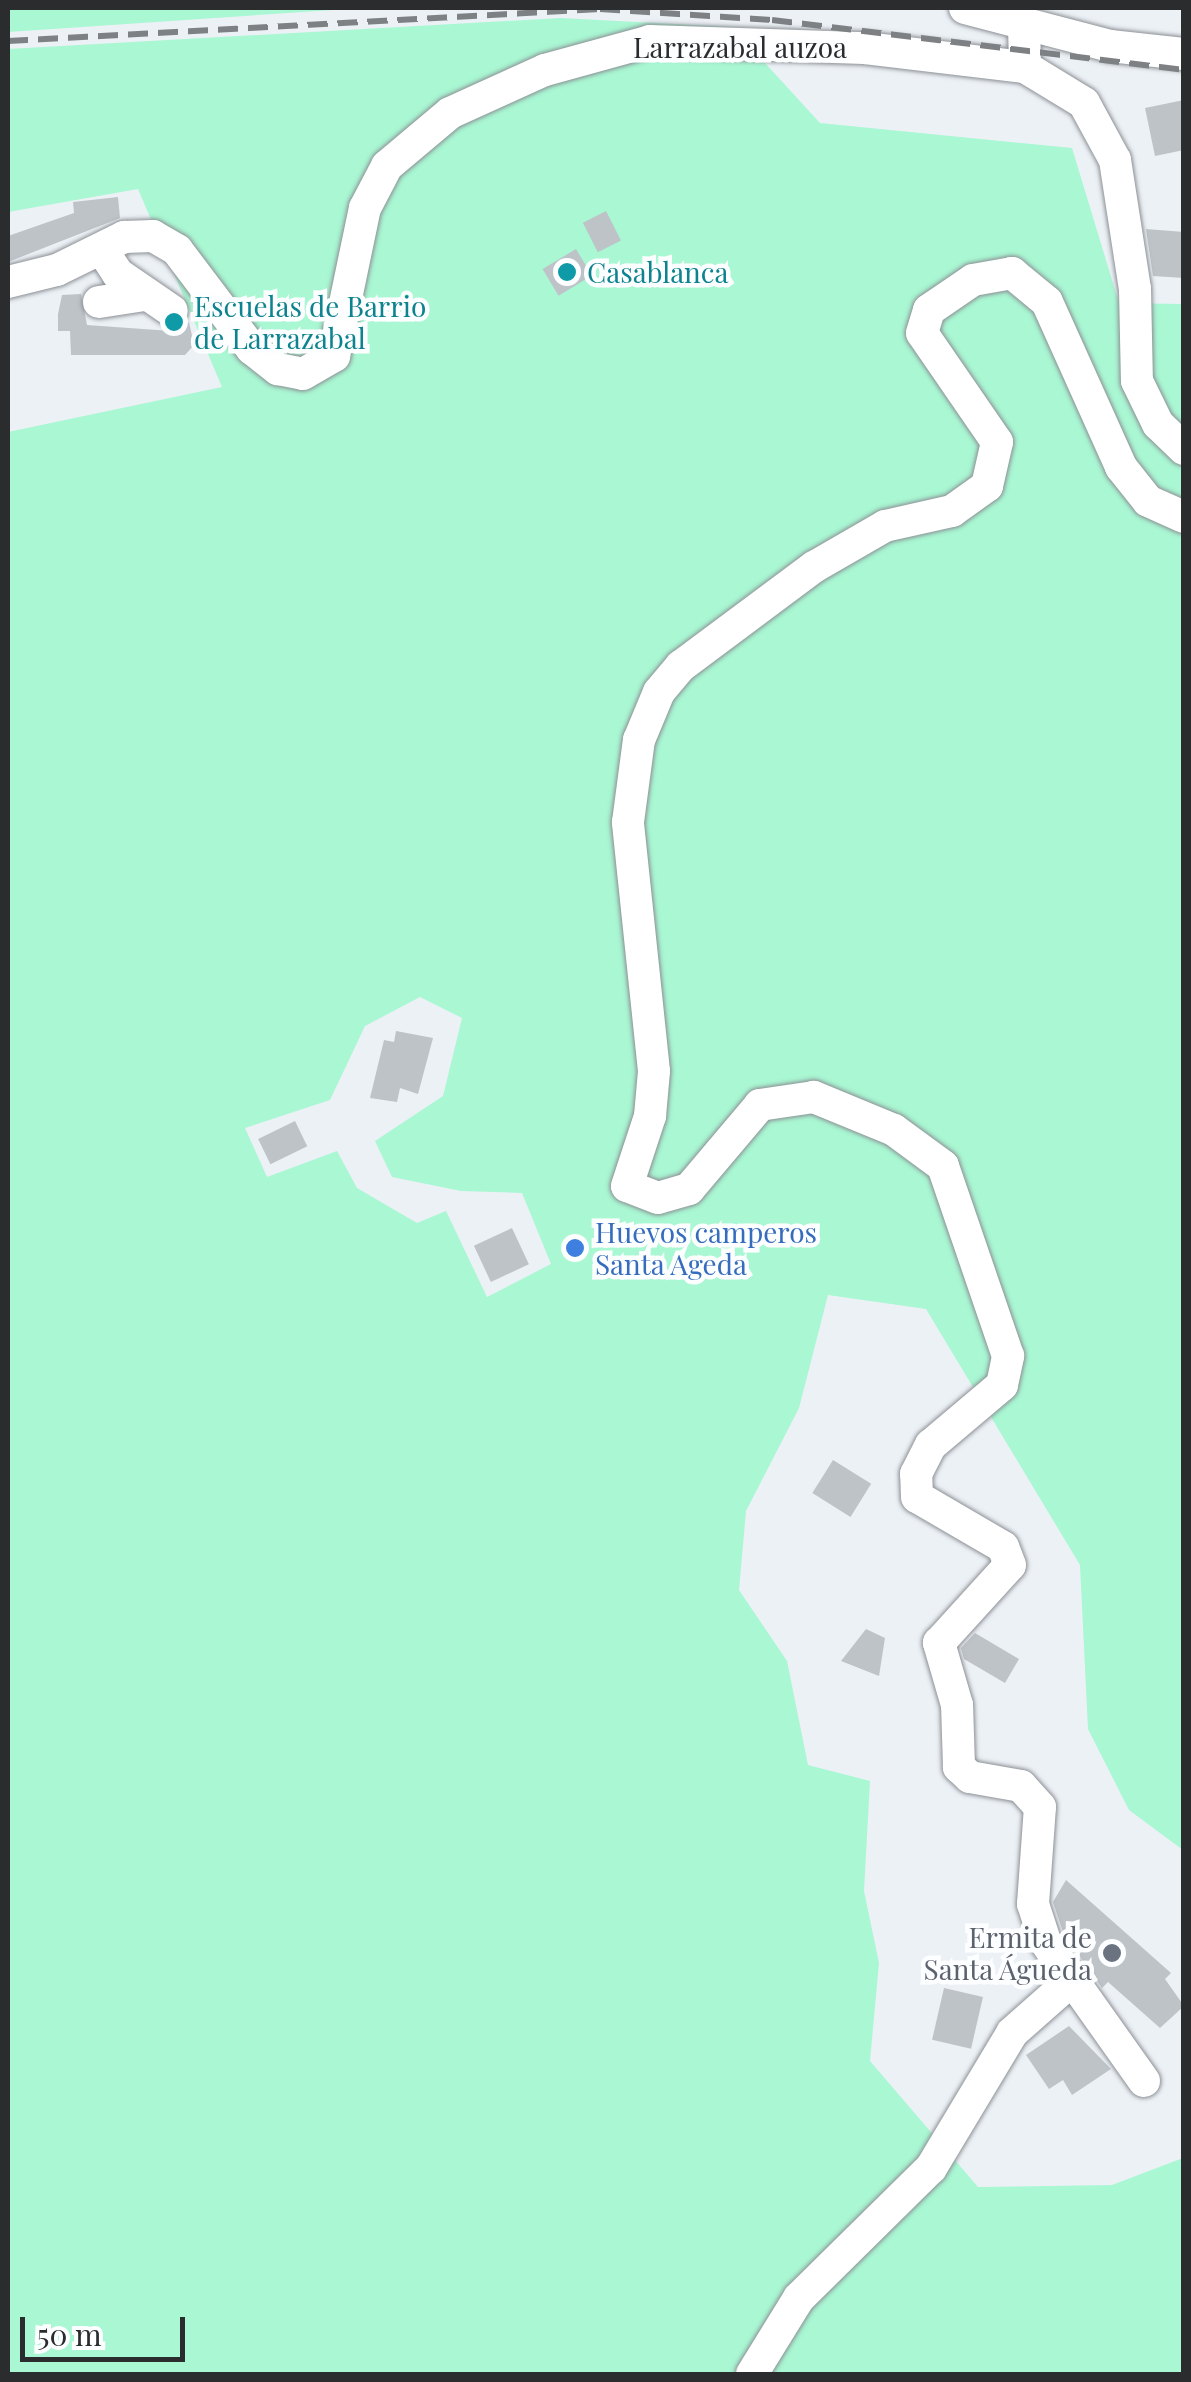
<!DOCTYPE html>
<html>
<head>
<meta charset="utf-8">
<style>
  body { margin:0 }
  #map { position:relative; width:1191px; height:2382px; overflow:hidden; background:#ecf1f6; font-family:"Playfair Display",serif }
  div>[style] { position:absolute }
  .green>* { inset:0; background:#a9f7d3 }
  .building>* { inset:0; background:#bec3c8; transform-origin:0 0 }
  .roads { filter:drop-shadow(0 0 2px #8c9095) drop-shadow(0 0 2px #8c9095) }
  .minor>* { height:32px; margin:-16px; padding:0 16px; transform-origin:16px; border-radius:16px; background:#fff }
  .rail>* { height:6px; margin-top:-3px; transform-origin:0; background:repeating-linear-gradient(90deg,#7d8184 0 20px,transparent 0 30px) }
  .dots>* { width:28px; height:28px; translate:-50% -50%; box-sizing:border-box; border:5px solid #fdfeff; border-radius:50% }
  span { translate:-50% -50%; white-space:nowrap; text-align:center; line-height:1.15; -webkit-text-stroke:9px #fdfeff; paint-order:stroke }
  .street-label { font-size:28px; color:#2a2c2e }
  .culture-label { font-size:28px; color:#0d838f }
  .left { translate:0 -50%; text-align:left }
  .shop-label { font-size:28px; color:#366cbe }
  .worship-label { font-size:28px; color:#5b616d }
  .right { translate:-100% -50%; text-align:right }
  .frame { position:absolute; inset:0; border:10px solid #2a2c2e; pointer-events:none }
  .scale { position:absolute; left:20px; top:2317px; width:165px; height:45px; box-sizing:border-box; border:5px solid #2a2c2e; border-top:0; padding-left:12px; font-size:30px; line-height:35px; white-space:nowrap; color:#2a2c2e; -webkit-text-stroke:8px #fdfeff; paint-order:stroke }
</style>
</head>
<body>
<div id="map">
  <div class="green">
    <i style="clip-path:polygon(8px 8px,363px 8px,8px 32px)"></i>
    <i style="clip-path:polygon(evenodd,561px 18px,732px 27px,820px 123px,1072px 148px,1119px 303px,1183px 304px,1183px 1850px,1129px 1810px,1088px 1729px,1080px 1565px,926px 1309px,828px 1295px,799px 1408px,746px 1511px,739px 1590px,787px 1661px,808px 1765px,870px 1781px,864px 1891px,879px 1963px,870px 2061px,978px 2187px,1112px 2185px,1183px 2158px,1183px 2374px,8px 2374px,8px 432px,222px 387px,138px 189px,8px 212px,8px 49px,561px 18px,420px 997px,462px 1018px,443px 1096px,375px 1141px,392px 1177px,461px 1191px,522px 1193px,551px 1264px,487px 1297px,446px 1211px,417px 1223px,357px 1188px,337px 1151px,267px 1177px,245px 1128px,330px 1100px,365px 1026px,420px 997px)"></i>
  </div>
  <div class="building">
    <i style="clip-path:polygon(1184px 100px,1184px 150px,1155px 156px,1145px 108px)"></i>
    <i style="clip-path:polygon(118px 197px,120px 218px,8px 262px,8px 236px,74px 213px,73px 202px)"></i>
    <i style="left:606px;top:211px;width:33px;height:26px;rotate:63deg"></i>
    <i style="clip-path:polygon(1146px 229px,1184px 232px,1184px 278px,1153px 276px)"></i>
    <i style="left:576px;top:249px;width:31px;height:39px;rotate:59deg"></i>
    <i style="clip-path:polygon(81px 294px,87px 325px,171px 331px,189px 322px,194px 345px,185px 355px,71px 355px,70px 331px,58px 331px,58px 314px,62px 295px)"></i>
    <i style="clip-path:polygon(396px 1031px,433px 1038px,418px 1094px,400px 1088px,397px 1102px,370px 1098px,384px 1040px,394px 1042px)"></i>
    <i style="left:295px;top:1121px;width:28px;height:41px;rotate:64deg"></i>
    <i style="left:512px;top:1228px;width:40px;height:42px;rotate:65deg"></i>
    <i style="left:833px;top:1460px;width:45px;height:39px;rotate:32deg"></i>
    <i style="clip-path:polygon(866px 1629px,885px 1638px,879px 1676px,841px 1661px)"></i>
    <i style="clip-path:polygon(975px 1633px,1019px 1659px,1005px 1683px,964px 1659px,961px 1648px)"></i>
    <i style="clip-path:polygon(1066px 1880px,1171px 1973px,1165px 1979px,1184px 2006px,1160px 2028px,1108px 1982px,1102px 1988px,1063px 1932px,1053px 1902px)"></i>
    <i style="left:944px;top:1988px;width:40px;height:53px;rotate:13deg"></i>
    <i style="clip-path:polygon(1069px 2026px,1111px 2069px,1072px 2095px,1063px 2080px,1049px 2089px,1026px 2055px)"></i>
  </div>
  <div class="roads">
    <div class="minor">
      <i style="left:965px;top:8px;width:150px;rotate:14.7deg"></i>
      <i style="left:1110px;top:46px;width:74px;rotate:6.2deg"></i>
      <i style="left:1024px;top:23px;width:44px;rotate:88.7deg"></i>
      <i style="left:1025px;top:67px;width:69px;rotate:31.4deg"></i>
      <i style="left:1084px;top:103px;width:65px;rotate:61.5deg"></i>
      <i style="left:1115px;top:160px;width:131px;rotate:81.2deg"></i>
      <i style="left:1135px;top:289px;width:92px;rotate:88.8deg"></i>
      <i style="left:1137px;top:381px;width:48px;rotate:64deg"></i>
      <i style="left:1158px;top:424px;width:36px;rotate:44deg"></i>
      <i style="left:103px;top:251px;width:27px;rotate:57deg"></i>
      <i style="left:118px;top:274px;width:65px;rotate:34.4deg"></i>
      <i style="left:8px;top:282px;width:50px;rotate:-13.8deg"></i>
      <i style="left:57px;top:270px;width:75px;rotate:-26.2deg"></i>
      <i style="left:124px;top:237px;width:29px;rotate:-2deg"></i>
      <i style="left:153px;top:236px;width:28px;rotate:30deg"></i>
      <i style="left:177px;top:250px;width:124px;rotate:52.9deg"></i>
      <i style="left:252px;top:349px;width:33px;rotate:38deg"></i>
      <i style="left:278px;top:369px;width:25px;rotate:11deg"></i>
      <i style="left:303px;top:374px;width:36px;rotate:-30deg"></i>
      <i style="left:334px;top:356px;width:151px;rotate:-78.2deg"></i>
      <i style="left:365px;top:208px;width:47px;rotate:-62.4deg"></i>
      <i style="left:387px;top:166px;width:82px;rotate:-40.1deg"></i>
      <i style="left:450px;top:113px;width:104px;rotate:-24.4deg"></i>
      <i style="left:545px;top:70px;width:109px;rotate:-15.4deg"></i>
      <i style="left:650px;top:41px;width:215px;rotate:1.9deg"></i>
      <i style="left:865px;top:48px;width:161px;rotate:6.8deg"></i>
      <i style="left:99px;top:302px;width:46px;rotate:-8.8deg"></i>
      <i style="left:1144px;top:2081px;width:171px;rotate:-125.3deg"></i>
      <i style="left:1045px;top:1941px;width:39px;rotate:-108deg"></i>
      <i style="left:1033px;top:1904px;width:97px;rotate:-85.9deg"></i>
      <i style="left:1040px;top:1807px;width:28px;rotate:-132deg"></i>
      <i style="left:1021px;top:1786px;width:52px;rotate:-170deg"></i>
      <i style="left:970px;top:1777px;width:15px;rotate:-138deg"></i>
      <i style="left:959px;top:1767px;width:62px;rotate:-91.8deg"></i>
      <i style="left:957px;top:1705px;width:65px;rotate:-106.2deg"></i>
      <i style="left:939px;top:1643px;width:105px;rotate:-47.7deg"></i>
      <i style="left:1010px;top:1565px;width:19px;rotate:-111deg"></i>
      <i style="left:1003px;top:1547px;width:99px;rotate:-149.8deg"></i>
      <i style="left:917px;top:1497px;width:23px;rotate:-92deg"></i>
      <i style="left:916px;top:1474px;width:33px;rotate:-63deg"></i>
      <i style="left:931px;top:1445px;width:93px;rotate:-40.2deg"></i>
      <i style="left:1002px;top:1385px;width:30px;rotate:-78deg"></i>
      <i style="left:1008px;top:1356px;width:201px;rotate:-108.9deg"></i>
      <i style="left:943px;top:1166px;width:61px;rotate:-143.7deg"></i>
      <i style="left:894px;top:1130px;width:87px;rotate:-157.6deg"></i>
      <i style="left:814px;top:1097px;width:55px;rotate:171.6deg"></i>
      <i style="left:760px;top:1105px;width:110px;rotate:130.2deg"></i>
      <i style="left:689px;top:1189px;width:32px;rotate:164deg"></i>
      <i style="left:658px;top:1198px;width:33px;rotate:-159deg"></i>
      <i style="left:627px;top:1186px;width:74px;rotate:-71.8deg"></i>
      <i style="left:650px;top:1116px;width:45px;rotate:-84.9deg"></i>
      <i style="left:654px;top:1071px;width:250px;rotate:-96deg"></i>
      <i style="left:628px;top:822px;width:83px;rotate:-82.4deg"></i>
      <i style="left:639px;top:740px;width:52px;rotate:-67.4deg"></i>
      <i style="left:659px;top:692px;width:34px;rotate:-50deg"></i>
      <i style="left:681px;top:666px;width:166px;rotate:-36.7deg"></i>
      <i style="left:814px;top:567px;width:82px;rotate:-30deg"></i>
      <i style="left:885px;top:526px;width:69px;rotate:-12.6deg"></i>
      <i style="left:952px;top:511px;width:43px;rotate:-35.5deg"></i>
      <i style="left:987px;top:486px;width:45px;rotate:-77.2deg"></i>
      <i style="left:997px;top:442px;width:132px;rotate:-124.5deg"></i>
      <i style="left:922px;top:333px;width:24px;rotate:-73deg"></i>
      <i style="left:929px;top:310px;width:53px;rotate:-34.3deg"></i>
      <i style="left:973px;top:280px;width:40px;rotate:-10deg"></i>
      <i style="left:1012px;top:273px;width:45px;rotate:39.6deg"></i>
      <i style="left:1047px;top:302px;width:181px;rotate:65.8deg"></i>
      <i style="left:1121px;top:467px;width:43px;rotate:51.5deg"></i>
      <i style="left:1148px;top:501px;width:39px;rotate:24deg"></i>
      <i style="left:752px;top:2374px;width:89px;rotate:-58.3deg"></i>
      <i style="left:799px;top:2298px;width:185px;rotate:-44.6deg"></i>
      <i style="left:931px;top:2168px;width:157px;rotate:-59deg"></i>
      <i style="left:1012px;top:2033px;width:81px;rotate:-41.5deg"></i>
    </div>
  </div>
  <div class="rail">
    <i style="left:8px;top:41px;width:593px;rotate:-3.09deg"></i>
    <i style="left:600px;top:9px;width:172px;rotate:3.7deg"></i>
    <i style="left:772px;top:20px;width:415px;rotate:6.9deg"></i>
  </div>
  <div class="dots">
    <i style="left:567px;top:272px;background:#0f9aa8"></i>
    <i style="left:174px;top:322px;background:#0f9aa8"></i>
    <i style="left:575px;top:1248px;background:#3f7fe0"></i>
    <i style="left:1112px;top:1953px;background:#6b7280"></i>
  </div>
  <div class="street-label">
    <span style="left:740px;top:47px">Larrazabal auzoa</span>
  </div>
  <div class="culture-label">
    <span class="left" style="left:587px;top:272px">Casablanca</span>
    <span class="left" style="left:194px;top:322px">Escuelas de Barrio<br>de Larrazabal</span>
  </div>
  <div class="shop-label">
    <span class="left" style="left:595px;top:1248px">Huevos camperos<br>Santa Ageda</span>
  </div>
  <div class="worship-label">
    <span class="right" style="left:1092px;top:1953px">Ermita de<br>Santa Águeda</span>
  </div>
  <div class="frame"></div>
  <div class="scale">50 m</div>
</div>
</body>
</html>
